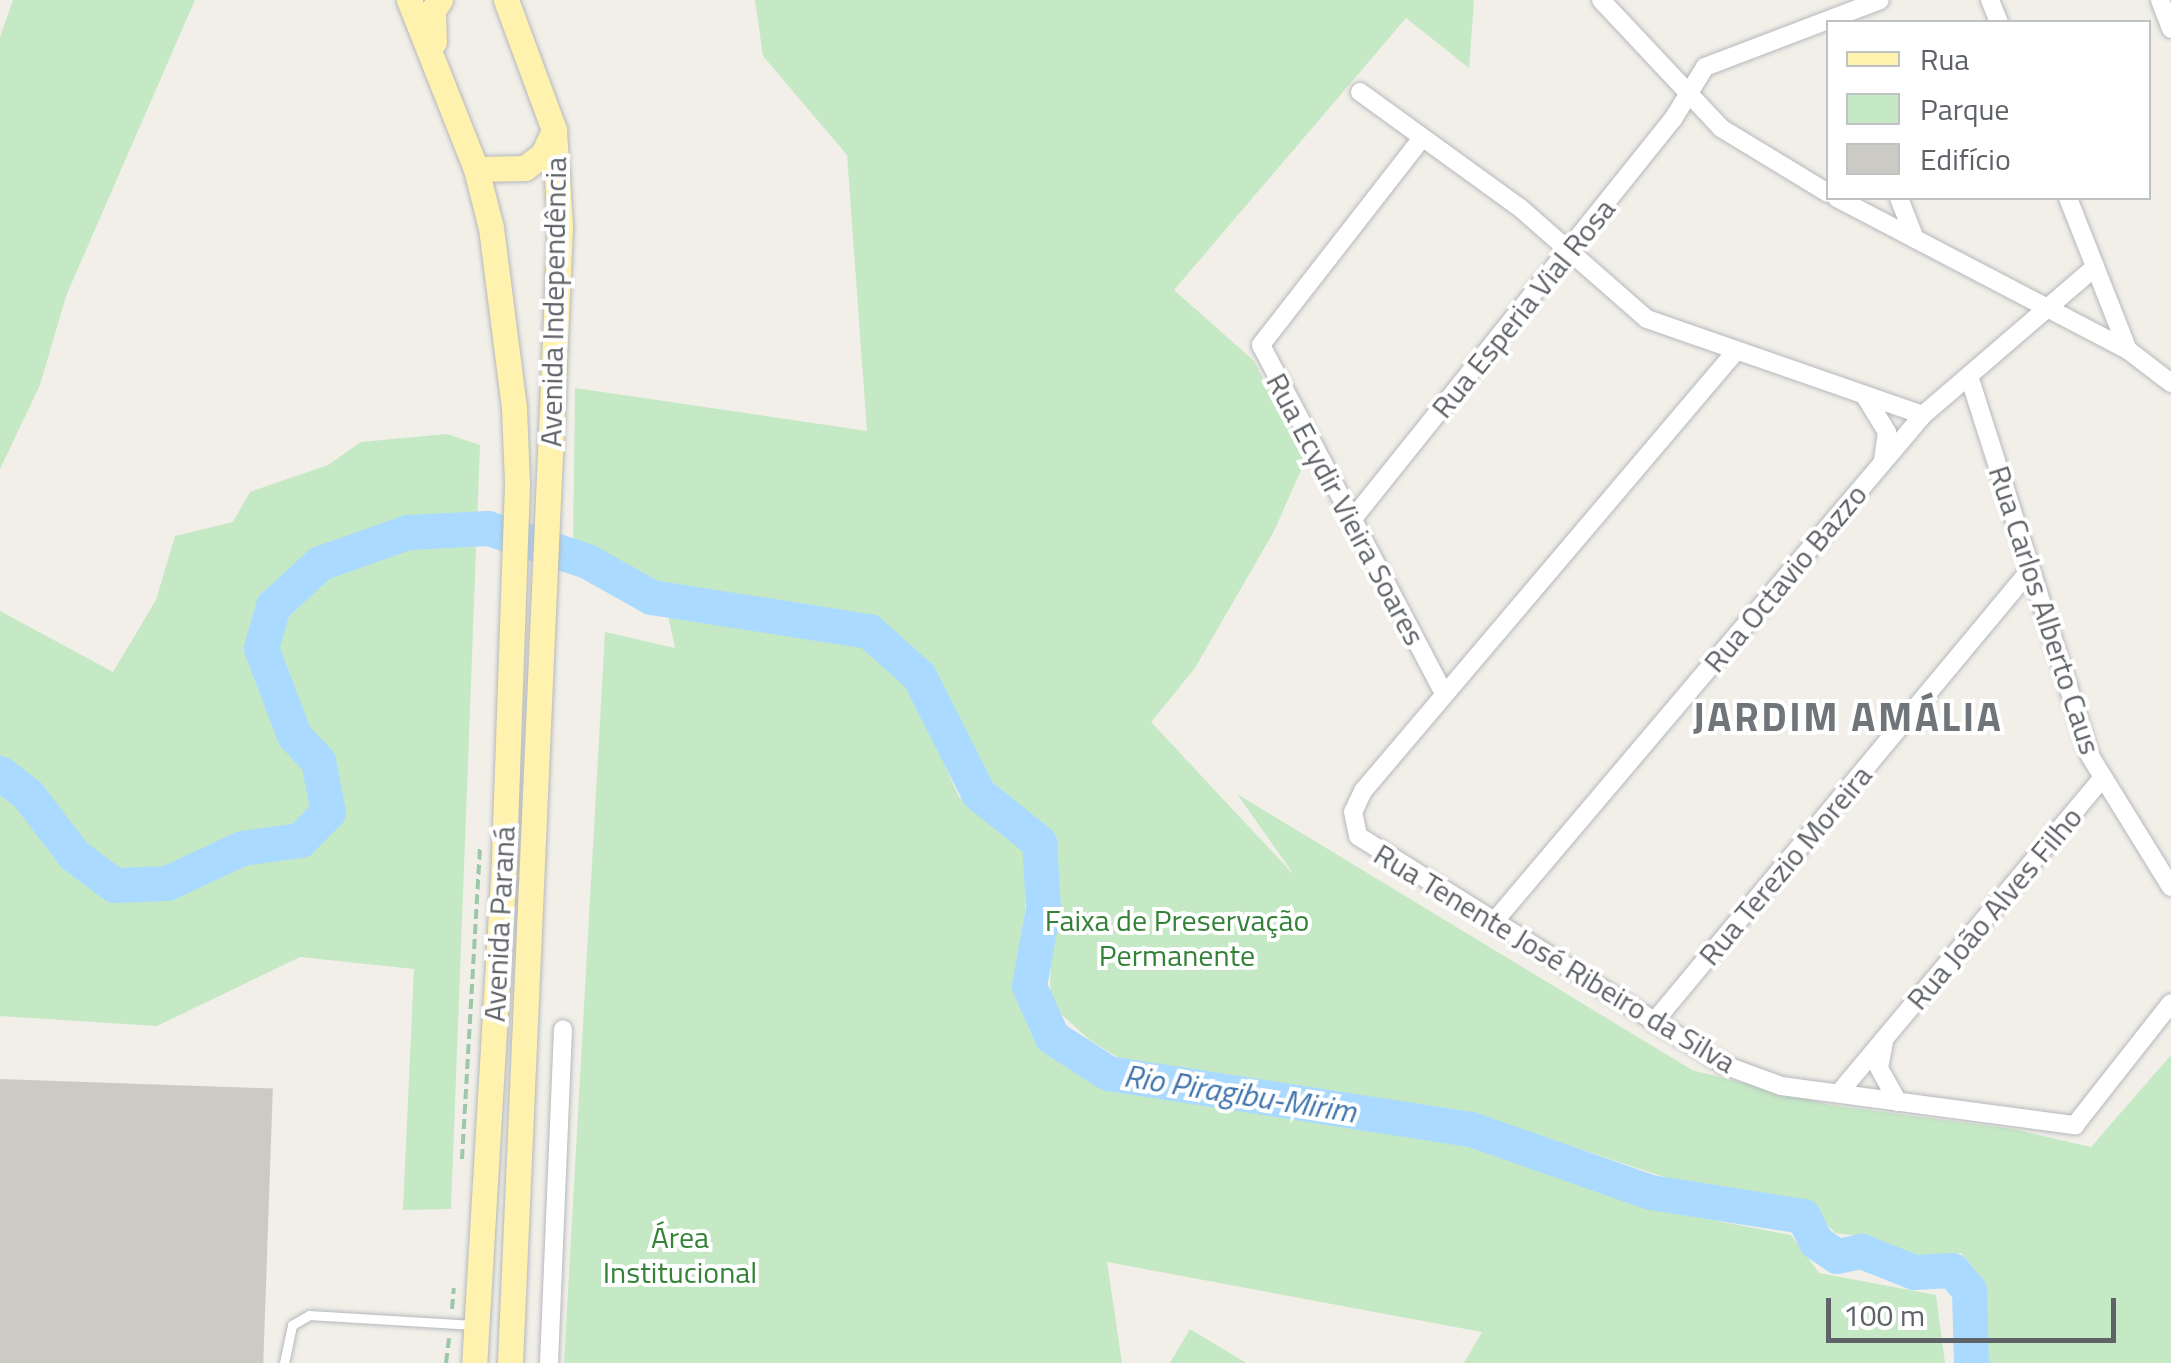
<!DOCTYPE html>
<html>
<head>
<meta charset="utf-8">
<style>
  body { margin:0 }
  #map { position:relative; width:2171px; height:1363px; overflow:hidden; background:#f1efe8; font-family:"Titillium Web",sans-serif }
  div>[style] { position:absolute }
  .green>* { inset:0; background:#c5e8c5 }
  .river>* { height:35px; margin:-17.5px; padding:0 17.5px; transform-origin:17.5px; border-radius:17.5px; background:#aadaff }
  .building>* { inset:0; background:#cccac5; transform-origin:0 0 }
  .path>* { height:4px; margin-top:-2px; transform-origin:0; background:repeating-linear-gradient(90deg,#9cc7a9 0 10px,transparent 0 15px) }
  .roads { filter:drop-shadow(0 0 2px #b5b8bc) drop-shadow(0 0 2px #b5b8bc) }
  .service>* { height:9px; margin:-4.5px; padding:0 4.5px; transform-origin:4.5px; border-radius:4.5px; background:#fff }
  .minor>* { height:18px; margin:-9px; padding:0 9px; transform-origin:9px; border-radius:9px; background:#fff }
  .primary>* { height:25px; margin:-12.5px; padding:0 12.5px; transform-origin:12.5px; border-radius:12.5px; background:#fff2af }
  span { translate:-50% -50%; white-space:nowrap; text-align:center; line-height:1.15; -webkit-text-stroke:8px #fff; paint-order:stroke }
  .street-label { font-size:30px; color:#5f6368 }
  .park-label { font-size:30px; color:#348238 }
  .water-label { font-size:32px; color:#4174aa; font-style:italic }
  .district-label { font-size:40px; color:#70757a; font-weight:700; letter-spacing:2.5px }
  .legend { position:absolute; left:1826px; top:20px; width:325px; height:180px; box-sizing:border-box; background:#fff; border:2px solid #bfc1c3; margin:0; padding:12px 18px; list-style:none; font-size:30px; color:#5f6368 }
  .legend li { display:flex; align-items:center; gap:20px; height:50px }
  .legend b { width:50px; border:2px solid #bfc1c3 }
  .scale { position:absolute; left:1826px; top:1298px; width:290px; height:45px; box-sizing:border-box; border:5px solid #5f6368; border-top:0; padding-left:12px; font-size:30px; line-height:35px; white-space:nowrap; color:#5f6368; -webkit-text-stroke:8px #fff; paint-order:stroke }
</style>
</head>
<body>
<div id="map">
  <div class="green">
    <i style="clip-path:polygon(13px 0,195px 0,66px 296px,40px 385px,0 469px,0 37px)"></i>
    <i style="clip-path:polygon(755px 0,1474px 0,1469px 68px,1406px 18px,1174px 290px,1254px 361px,1305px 461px,1274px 531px,1195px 668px,1151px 722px,1295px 876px,1237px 794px,1692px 1070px,1830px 1105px,2013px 1129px,2091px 1147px,2171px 1055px,2171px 1363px,1988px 1363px,1977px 1273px,1961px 1253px,1913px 1260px,1866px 1237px,1835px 1233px,1810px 1206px,1701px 1189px,1488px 1119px,1129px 1064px,1091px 1041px,1050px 1004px,1052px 843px,975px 763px,924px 668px,882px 619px,656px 582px,573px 545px,575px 388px,867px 431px,847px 155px,763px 56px)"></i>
    <i style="clip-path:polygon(447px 434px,480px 445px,451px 1209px,403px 1210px,414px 969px,300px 957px,157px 1026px,0 1016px,0 611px,113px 672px,156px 600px,175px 536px,233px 522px,250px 492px,328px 465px,361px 442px)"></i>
    <i style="clip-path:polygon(666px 606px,866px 645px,908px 684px,959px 797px,1025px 846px,1025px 912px,1013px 984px,1037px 1041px,1081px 1073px,1120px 1091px,1468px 1145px,1671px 1212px,1791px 1235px,1819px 1273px,1936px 1295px,1945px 1363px,1464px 1363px,1482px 1332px,1107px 1262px,1122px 1363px,564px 1363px,605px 632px,675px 648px)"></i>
    <i style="clip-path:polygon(1190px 1329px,1246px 1363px,1170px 1363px)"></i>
  </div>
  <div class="river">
    <i style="left:0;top:773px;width:36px;rotate:38deg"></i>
    <i style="left:28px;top:795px;width:76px;rotate:52.5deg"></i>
    <i style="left:74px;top:855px;width:50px;rotate:36.9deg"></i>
    <i style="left:114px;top:885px;width:53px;rotate:-2.2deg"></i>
    <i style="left:167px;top:883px;width:83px;rotate:-25deg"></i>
    <i style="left:242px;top:848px;width:59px;rotate:-7.9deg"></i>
    <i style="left:300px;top:840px;width:40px;rotate:-45deg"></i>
    <i style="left:328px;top:812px;width:52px;rotate:-101.1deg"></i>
    <i style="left:318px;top:761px;width:35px;rotate:-133deg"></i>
    <i style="left:294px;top:735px;width:93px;rotate:-110.8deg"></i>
    <i style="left:261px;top:648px;width:44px;rotate:-74.1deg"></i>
    <i style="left:273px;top:606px;width:64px;rotate:-42.5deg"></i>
    <i style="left:320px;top:563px;width:93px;rotate:-19.4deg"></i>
    <i style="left:408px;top:532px;width:80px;rotate:-2.9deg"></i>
    <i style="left:488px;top:528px;width:104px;rotate:18.4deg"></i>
    <i style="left:587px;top:561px;width:73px;rotate:29.4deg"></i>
    <i style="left:651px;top:597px;width:221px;rotate:8.9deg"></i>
    <i style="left:869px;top:631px;width:67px;rotate:42deg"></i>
    <i style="left:919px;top:676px;width:131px;rotate:63.2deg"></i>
    <i style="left:978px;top:793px;width:78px;rotate:38.8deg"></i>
    <i style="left:1039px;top:842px;width:66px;rotate:86.5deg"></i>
    <i style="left:1043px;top:908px;width:79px;rotate:100.2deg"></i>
    <i style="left:1029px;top:986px;width:56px;rotate:65.7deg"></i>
    <i style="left:1052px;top:1037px;width:67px;rotate:32.7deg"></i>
    <i style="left:1108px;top:1073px;width:367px;rotate:8.8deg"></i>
    <i style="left:1471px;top:1129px;width:190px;rotate:19.4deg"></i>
    <i style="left:1650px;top:1192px;width:155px;rotate:8.9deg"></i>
    <i style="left:1803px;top:1216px;width:29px;rotate:63deg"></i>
    <i style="left:1816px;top:1242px;width:25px;rotate:34deg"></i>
    <i style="left:1837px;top:1256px;width:25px;rotate:-12deg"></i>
    <i style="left:1861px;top:1251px;width:57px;rotate:21.6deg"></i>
    <i style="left:1914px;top:1272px;width:38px;rotate:-3deg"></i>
    <i style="left:1952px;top:1270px;width:26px;rotate:50deg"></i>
    <i style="left:1969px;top:1290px;width:73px;rotate:88.4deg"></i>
  </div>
  <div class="building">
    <i style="left:0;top:1079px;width:273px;height:284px;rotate:2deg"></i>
  </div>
  <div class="path">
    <i style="left:462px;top:1159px;width:311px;rotate:-86.7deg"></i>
    <i style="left:452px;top:1309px;width:21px;rotate:-85deg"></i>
    <i style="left:446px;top:1363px;width:25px;rotate:-83deg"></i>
  </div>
  <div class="roads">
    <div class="service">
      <i style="left:284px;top:1363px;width:39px;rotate:-78deg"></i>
      <i style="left:292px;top:1325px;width:20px;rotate:-30deg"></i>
      <i style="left:309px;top:1315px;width:165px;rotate:3.5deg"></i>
    </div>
    <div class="minor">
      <i style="left:1601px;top:0;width:175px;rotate:46.8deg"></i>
      <i style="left:1721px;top:128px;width:125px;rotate:31.3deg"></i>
      <i style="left:1990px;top:0;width:24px;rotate:68deg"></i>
      <i style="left:2160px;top:0;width:31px;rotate:69deg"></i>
      <i style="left:1360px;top:92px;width:196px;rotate:35.9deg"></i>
      <i style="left:1519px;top:207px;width:170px;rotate:41.2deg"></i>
      <i style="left:1647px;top:319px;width:292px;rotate:19.2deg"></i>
      <i style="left:1422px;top:138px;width:262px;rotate:127.9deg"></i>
      <i style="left:1261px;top:345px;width:391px;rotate:62.3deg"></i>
      <i style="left:1837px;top:198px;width:328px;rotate:27.6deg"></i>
      <i style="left:2128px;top:350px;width:54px;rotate:37.5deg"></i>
      <i style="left:1899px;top:198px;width:44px;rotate:68.7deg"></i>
      <i style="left:2068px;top:198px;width:163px;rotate:68.5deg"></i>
      <i style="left:1736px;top:351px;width:577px;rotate:130.29deg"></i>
      <i style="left:1363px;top:791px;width:23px;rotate:115deg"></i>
      <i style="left:1353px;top:812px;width:25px;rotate:78deg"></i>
      <i style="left:1358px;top:836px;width:432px;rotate:32deg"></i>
      <i style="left:1724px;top:1065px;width:61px;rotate:20.2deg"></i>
      <i style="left:1781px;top:1086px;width:297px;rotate:7.6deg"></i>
      <i style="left:2075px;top:1125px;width:155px;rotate:-51.8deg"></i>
      <i style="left:1969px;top:376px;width:399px;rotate:72.3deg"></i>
      <i style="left:2090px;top:756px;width:154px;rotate:58.3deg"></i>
      <i style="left:1865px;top:396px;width:42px;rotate:58.6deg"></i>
      <i style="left:1887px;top:432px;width:30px;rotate:98deg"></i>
      <i style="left:1355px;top:516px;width:509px;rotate:-51.31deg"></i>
      <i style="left:1673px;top:119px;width:61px;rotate:-58.4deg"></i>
      <i style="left:1705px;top:67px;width:187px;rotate:-20.9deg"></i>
      <i style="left:1493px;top:923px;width:666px;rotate:-49.75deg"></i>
      <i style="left:1923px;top:415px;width:227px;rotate:-40.7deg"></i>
      <i style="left:1654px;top:1022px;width:589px;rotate:-50.23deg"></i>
      <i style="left:1884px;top:1042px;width:26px;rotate:101deg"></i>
      <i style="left:1879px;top:1068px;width:39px;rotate:61deg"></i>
      <i style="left:1839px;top:1093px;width:410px;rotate:-50.1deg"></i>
      <i style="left:549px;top:1363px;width:334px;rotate:-87.6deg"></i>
    </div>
    <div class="primary">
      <i style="left:409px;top:0;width:182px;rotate:68.4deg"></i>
      <i style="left:476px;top:169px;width:61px;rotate:75.7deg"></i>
      <i style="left:491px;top:228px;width:181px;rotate:82.7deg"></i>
      <i style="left:514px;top:408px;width:76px;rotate:87.7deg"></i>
      <i style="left:517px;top:484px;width:395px;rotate:92deg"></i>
      <i style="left:503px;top:879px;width:485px;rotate:93.4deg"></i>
      <i style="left:506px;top:0;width:139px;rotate:69.7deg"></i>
      <i style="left:554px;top:130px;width:96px;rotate:86.4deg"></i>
      <i style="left:560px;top:226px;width:1138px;rotate:92.52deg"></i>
      <i style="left:434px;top:42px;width:32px;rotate:-92deg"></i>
      <i style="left:433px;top:10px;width:12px;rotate:-55deg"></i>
      <i style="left:476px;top:169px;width:49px;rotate:-1.2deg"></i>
      <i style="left:525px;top:168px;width:23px;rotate:-38deg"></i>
      <i style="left:543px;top:154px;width:26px;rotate:-65deg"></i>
    </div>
  </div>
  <div class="street-label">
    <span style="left:553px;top:302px;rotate:-89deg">Avenida Independência</span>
    <span style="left:1523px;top:308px;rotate:-51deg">Rua Esperia Vial Rosa</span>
    <span style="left:1346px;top:509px;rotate:62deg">Rua Ecydir Vieira Soares</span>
    <span style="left:1785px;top:578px;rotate:-50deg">Rua Octavio Bazzo</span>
    <span style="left:2045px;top:610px;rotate:72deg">Rua Carlos Alberto Caus</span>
    <span style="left:1785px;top:865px;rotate:-50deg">Rua Terezio Moreira</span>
    <span style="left:1994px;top:908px;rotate:-50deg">Rua João Alves Filho</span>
    <span style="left:499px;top:924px;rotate:-87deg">Avenida Paraná</span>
    <span style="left:1555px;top:958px;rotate:31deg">Rua Tenente José Ribeiro da Silva</span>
  </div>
  <div class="park-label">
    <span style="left:1177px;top:937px">Faixa de Preservação<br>Permanente</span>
    <span style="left:680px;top:1254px">Área<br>Institucional</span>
  </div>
  <div class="water-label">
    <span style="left:1240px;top:1093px;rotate:9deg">Rio Piragibu-Mirim</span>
  </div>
  <div class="district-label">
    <span style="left:1848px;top:717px">JARDIM AMÁLIA</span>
  </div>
  <ul class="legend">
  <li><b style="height:12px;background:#fff2af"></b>Rua</li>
  <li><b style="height:28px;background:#c5e8c5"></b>Parque</li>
  <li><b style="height:28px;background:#cccac5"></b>Edifício</li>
  </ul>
  <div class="scale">100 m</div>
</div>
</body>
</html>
